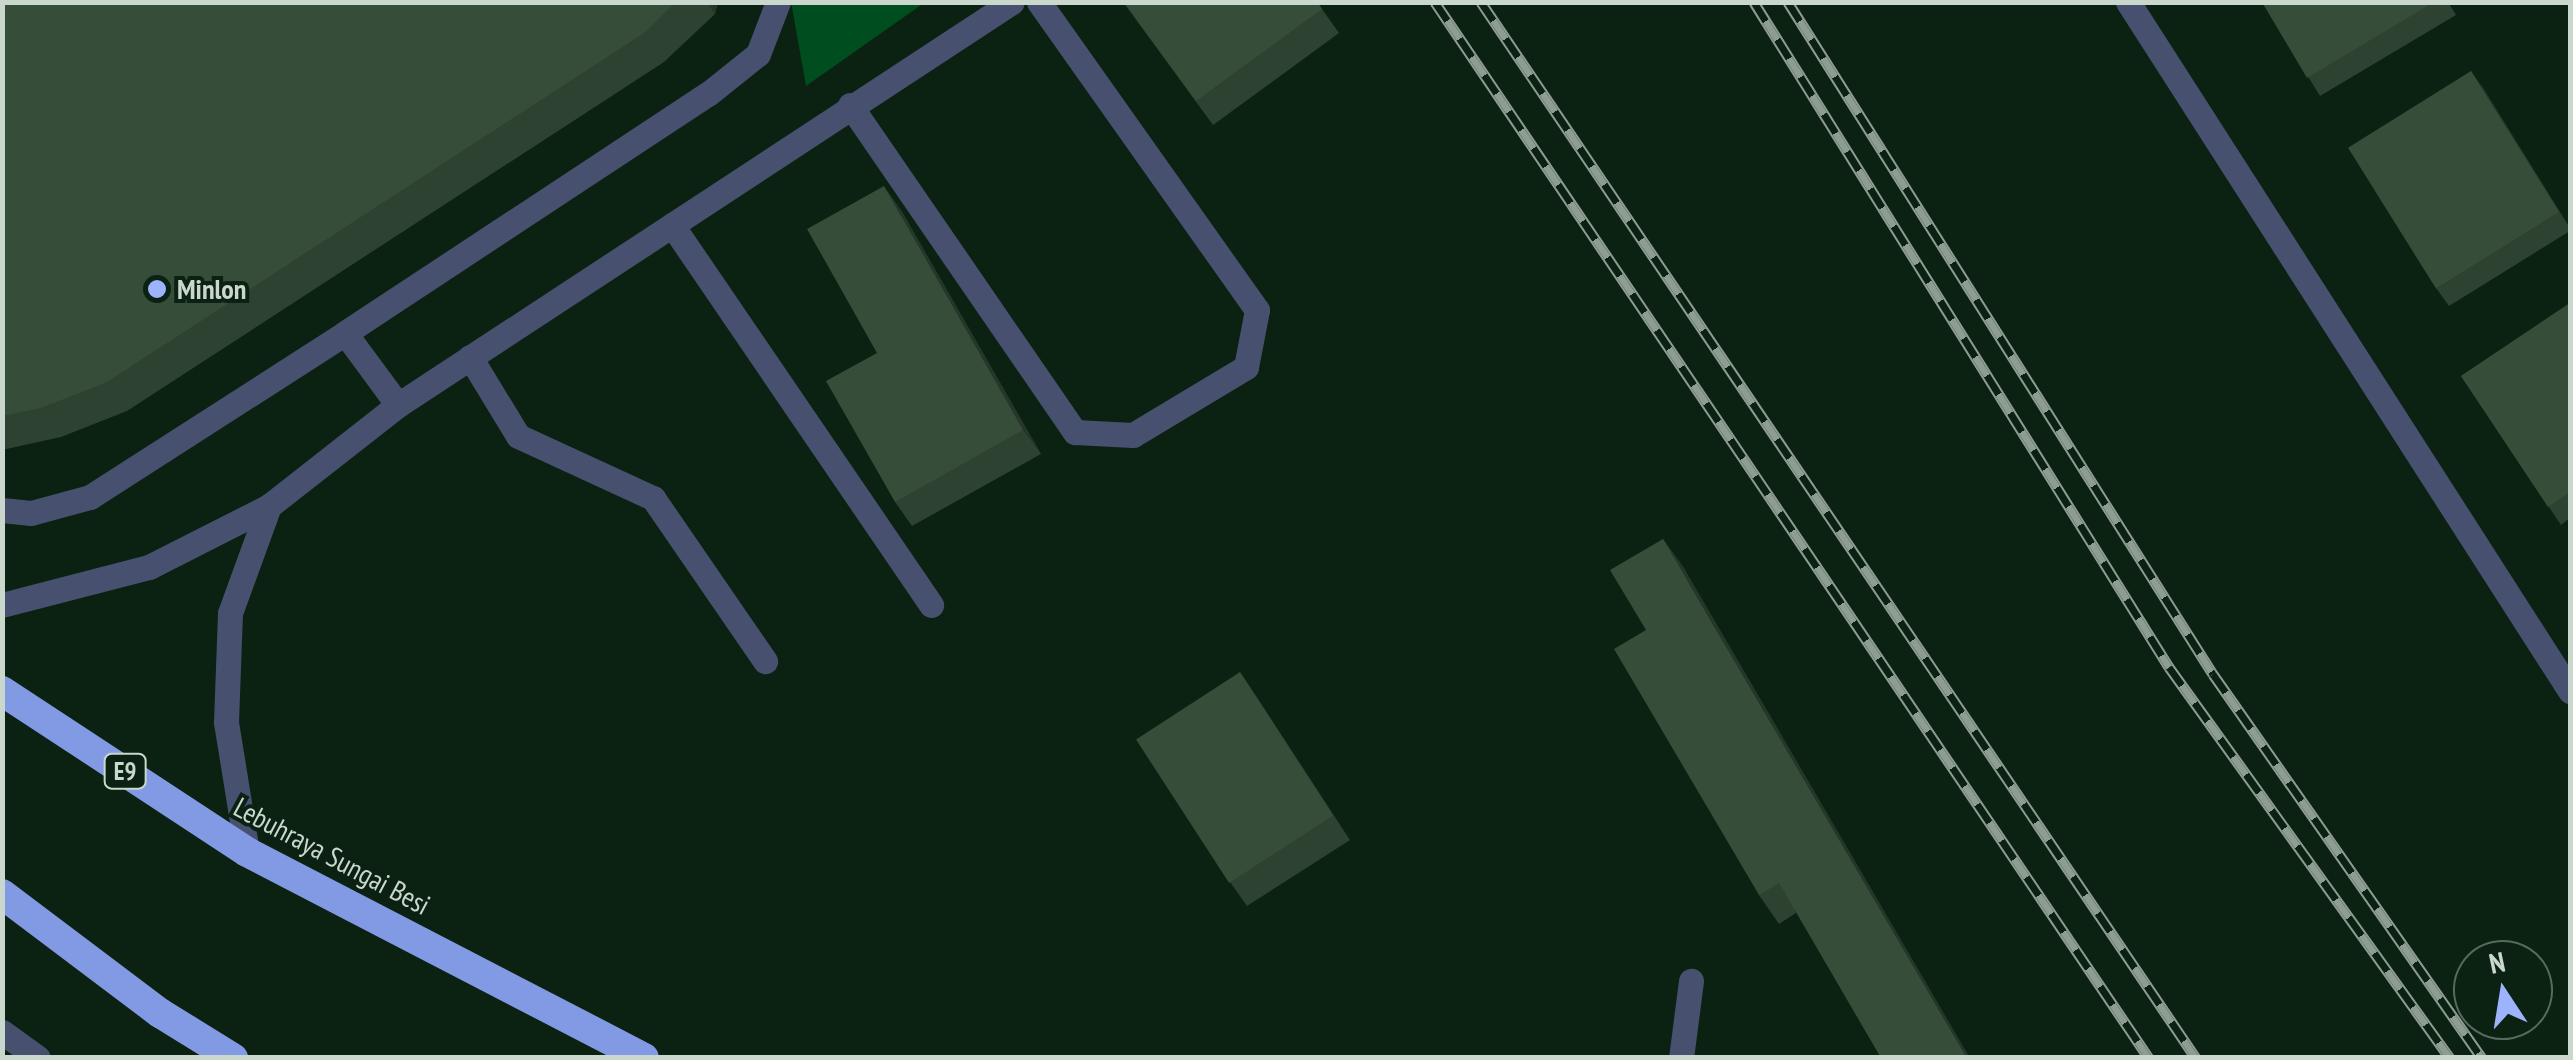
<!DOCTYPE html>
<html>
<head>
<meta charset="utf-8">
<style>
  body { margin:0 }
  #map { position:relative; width:2573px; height:1060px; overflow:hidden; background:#0b2111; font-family:"PT Sans Narrow",sans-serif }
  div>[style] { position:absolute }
  .green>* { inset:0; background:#004d1f }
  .service>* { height:25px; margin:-12.5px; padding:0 12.5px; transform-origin:12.5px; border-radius:12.5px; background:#47506e }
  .minor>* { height:25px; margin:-12.5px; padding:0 12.5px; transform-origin:12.5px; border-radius:12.5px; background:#47506e }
  .motorway>* { height:30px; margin:-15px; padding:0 15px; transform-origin:15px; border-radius:15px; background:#8299e4 }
  .rail>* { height:11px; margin-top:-5.5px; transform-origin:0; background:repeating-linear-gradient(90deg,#0b2111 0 22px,#8e9d91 0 44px); box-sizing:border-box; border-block:2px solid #8e9d91 }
  .wall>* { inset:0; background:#2e4232 }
  .shaded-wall>* { inset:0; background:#263629 }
  .building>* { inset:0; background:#364d3a; transform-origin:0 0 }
  .dots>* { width:28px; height:28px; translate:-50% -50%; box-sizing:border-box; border:5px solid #0b2111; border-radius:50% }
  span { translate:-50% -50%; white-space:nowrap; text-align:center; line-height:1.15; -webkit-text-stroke:8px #0b2111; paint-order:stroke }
  .shield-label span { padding:2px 8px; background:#0b2111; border:2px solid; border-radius:8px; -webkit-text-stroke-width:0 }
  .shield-label { font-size:25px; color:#cad7cc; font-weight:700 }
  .poi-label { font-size:28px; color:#cad7cc; font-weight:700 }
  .left { translate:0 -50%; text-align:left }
  .street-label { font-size:28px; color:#cad7cc }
  .frame { position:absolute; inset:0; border:5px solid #cad7cc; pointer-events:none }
  .north { position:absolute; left:2453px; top:940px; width:100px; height:100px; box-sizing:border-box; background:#0b2111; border:2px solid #576a5c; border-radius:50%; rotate:348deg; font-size:28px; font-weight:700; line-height:40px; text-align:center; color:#cad7cc }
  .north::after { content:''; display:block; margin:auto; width:35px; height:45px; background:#9db4fd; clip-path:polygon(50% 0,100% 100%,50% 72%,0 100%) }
</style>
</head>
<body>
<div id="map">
  <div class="green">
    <i style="clip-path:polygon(791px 2px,923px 2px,924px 3px,806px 86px)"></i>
  </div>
  <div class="service">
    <i style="left:850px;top:105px;width:397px;rotate:55.5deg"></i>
    <i style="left:1075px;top:432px;width:58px;rotate:3deg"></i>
    <i style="left:1133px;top:435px;width:132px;rotate:-31deg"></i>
    <i style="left:1246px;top:367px;width:58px;rotate:-79.1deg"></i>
    <i style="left:1257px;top:310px;width:377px;rotate:-125.3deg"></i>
    <i style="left:672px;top:225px;width:460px;rotate:55.7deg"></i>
    <i style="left:470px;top:357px;width:92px;rotate:58.7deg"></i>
    <i style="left:518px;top:436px;width:149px;rotate:24.7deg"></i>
    <i style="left:653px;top:498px;width:198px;rotate:55.5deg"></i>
    <i style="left:398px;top:405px;width:89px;rotate:-126.4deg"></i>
    <i style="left:345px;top:333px;width:435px;rotate:-33.4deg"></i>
    <i style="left:708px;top:94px;width:64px;rotate:-38.7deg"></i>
    <i style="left:758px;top:54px;width:56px;rotate:-69deg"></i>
    <i style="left:2px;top:510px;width:29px;rotate:6deg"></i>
    <i style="left:31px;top:513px;width:61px;rotate:-15.2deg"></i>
    <i style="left:90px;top:497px;width:303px;rotate:-32.7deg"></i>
    <i style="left:2px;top:605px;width:152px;rotate:-14.5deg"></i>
    <i style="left:149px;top:567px;width:135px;rotate:-26.9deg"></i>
    <i style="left:269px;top:506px;width:164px;rotate:-38.1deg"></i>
    <i style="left:398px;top:405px;width:734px;rotate:-33.28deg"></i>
    <i style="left:247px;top:852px;width:132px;rotate:-99.2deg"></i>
    <i style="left:226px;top:722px;width:109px;rotate:-87.9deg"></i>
    <i style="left:230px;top:613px;width:114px;rotate:-70deg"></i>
    <i style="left:2px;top:1032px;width:44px;rotate:35.8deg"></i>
    <i style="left:1681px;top:1058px;width:78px;rotate:-82.6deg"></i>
  </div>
  <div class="minor">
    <i style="left:2128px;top:2px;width:819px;rotate:57.32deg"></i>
  </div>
  <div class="motorway">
    <i style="left:2px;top:691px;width:293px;rotate:33.3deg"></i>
    <i style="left:247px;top:852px;width:447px;rotate:27.4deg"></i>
    <i style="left:2px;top:894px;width:198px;rotate:37deg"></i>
    <i style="left:160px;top:1013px;width:86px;rotate:31.7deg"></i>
  </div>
  <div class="rail">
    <i style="left:1435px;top:2px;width:1275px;rotate:55.94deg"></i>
    <i style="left:1481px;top:2px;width:1275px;rotate:55.9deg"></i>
    <i style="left:1754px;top:2px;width:784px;rotate:58.03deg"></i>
    <i style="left:2169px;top:667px;width:481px;rotate:54.3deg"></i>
    <i style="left:1788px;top:2px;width:795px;rotate:57.69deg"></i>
    <i style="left:2213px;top:674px;width:469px;rotate:55deg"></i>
  </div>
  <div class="wall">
    <i style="clip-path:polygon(2px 2px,718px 2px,715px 14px,664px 62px,127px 411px,61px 437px,2px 450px)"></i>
    <i style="clip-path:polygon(1123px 2px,1317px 2px,1339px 33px,1213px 125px)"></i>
    <i style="clip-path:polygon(2262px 2px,2448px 2px,2456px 15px,2320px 96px)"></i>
    <i style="clip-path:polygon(2471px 71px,2570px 228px,2570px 231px,2449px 306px,2436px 288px)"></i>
    <i style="clip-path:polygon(901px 210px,1041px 454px,912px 526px,895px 502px)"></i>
    <i style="clip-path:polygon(2570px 303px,2570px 518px,2561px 525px,2461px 376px)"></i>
    <i style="clip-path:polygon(1663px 539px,1684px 568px,1796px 913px,1779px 924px,1759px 895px,1646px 630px)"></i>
    <i style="clip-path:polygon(1240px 672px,1350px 840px,1247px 906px,1230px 882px)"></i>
  </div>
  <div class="shaded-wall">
    <i style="clip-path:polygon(707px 2px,718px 2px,715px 14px)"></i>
    <i style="clip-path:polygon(2471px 71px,2484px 89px,2570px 228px,2559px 212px)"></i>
    <i style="clip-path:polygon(884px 186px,901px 210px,1041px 454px,1023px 430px)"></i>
    <i style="clip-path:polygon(1663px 539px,1684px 568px,1970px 1058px,1967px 1058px)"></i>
    <i style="clip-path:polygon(1240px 672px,1257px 697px,1350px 840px,1333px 815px)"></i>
  </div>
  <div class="building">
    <i style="clip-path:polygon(2px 2px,676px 2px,644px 33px,107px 382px,41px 408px,2px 416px)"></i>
    <i style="clip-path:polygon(1124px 2px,1317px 2px,1322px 9px,1196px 101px)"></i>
    <i style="clip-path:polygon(2262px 2px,2434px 2px,2307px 78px)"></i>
    <i style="left:2471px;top:71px;width:166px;height:145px;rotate:58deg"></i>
    <i style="clip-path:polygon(884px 186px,1023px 430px,895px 502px,826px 381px,877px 353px,807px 229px)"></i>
    <i style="clip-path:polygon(2570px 303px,2570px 492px,2548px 507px,2461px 376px)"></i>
    <i style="clip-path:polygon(1663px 539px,1967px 1058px,1881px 1058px,1779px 883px,1759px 895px,1614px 649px,1646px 630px,1610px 570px)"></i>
    <i style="left:1240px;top:672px;width:171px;height:124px;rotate:57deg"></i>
  </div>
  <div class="dots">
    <i style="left:157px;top:289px;background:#9db4fd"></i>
  </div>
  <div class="shield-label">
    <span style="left:125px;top:771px">E9</span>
  </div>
  <div class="poi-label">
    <span class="left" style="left:177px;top:289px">Minlon</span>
  </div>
  <div class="street-label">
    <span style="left:332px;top:856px;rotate:28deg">Lebuhraya Sungai Besi</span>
  </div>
  <div class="frame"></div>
  <div class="north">N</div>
</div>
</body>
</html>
